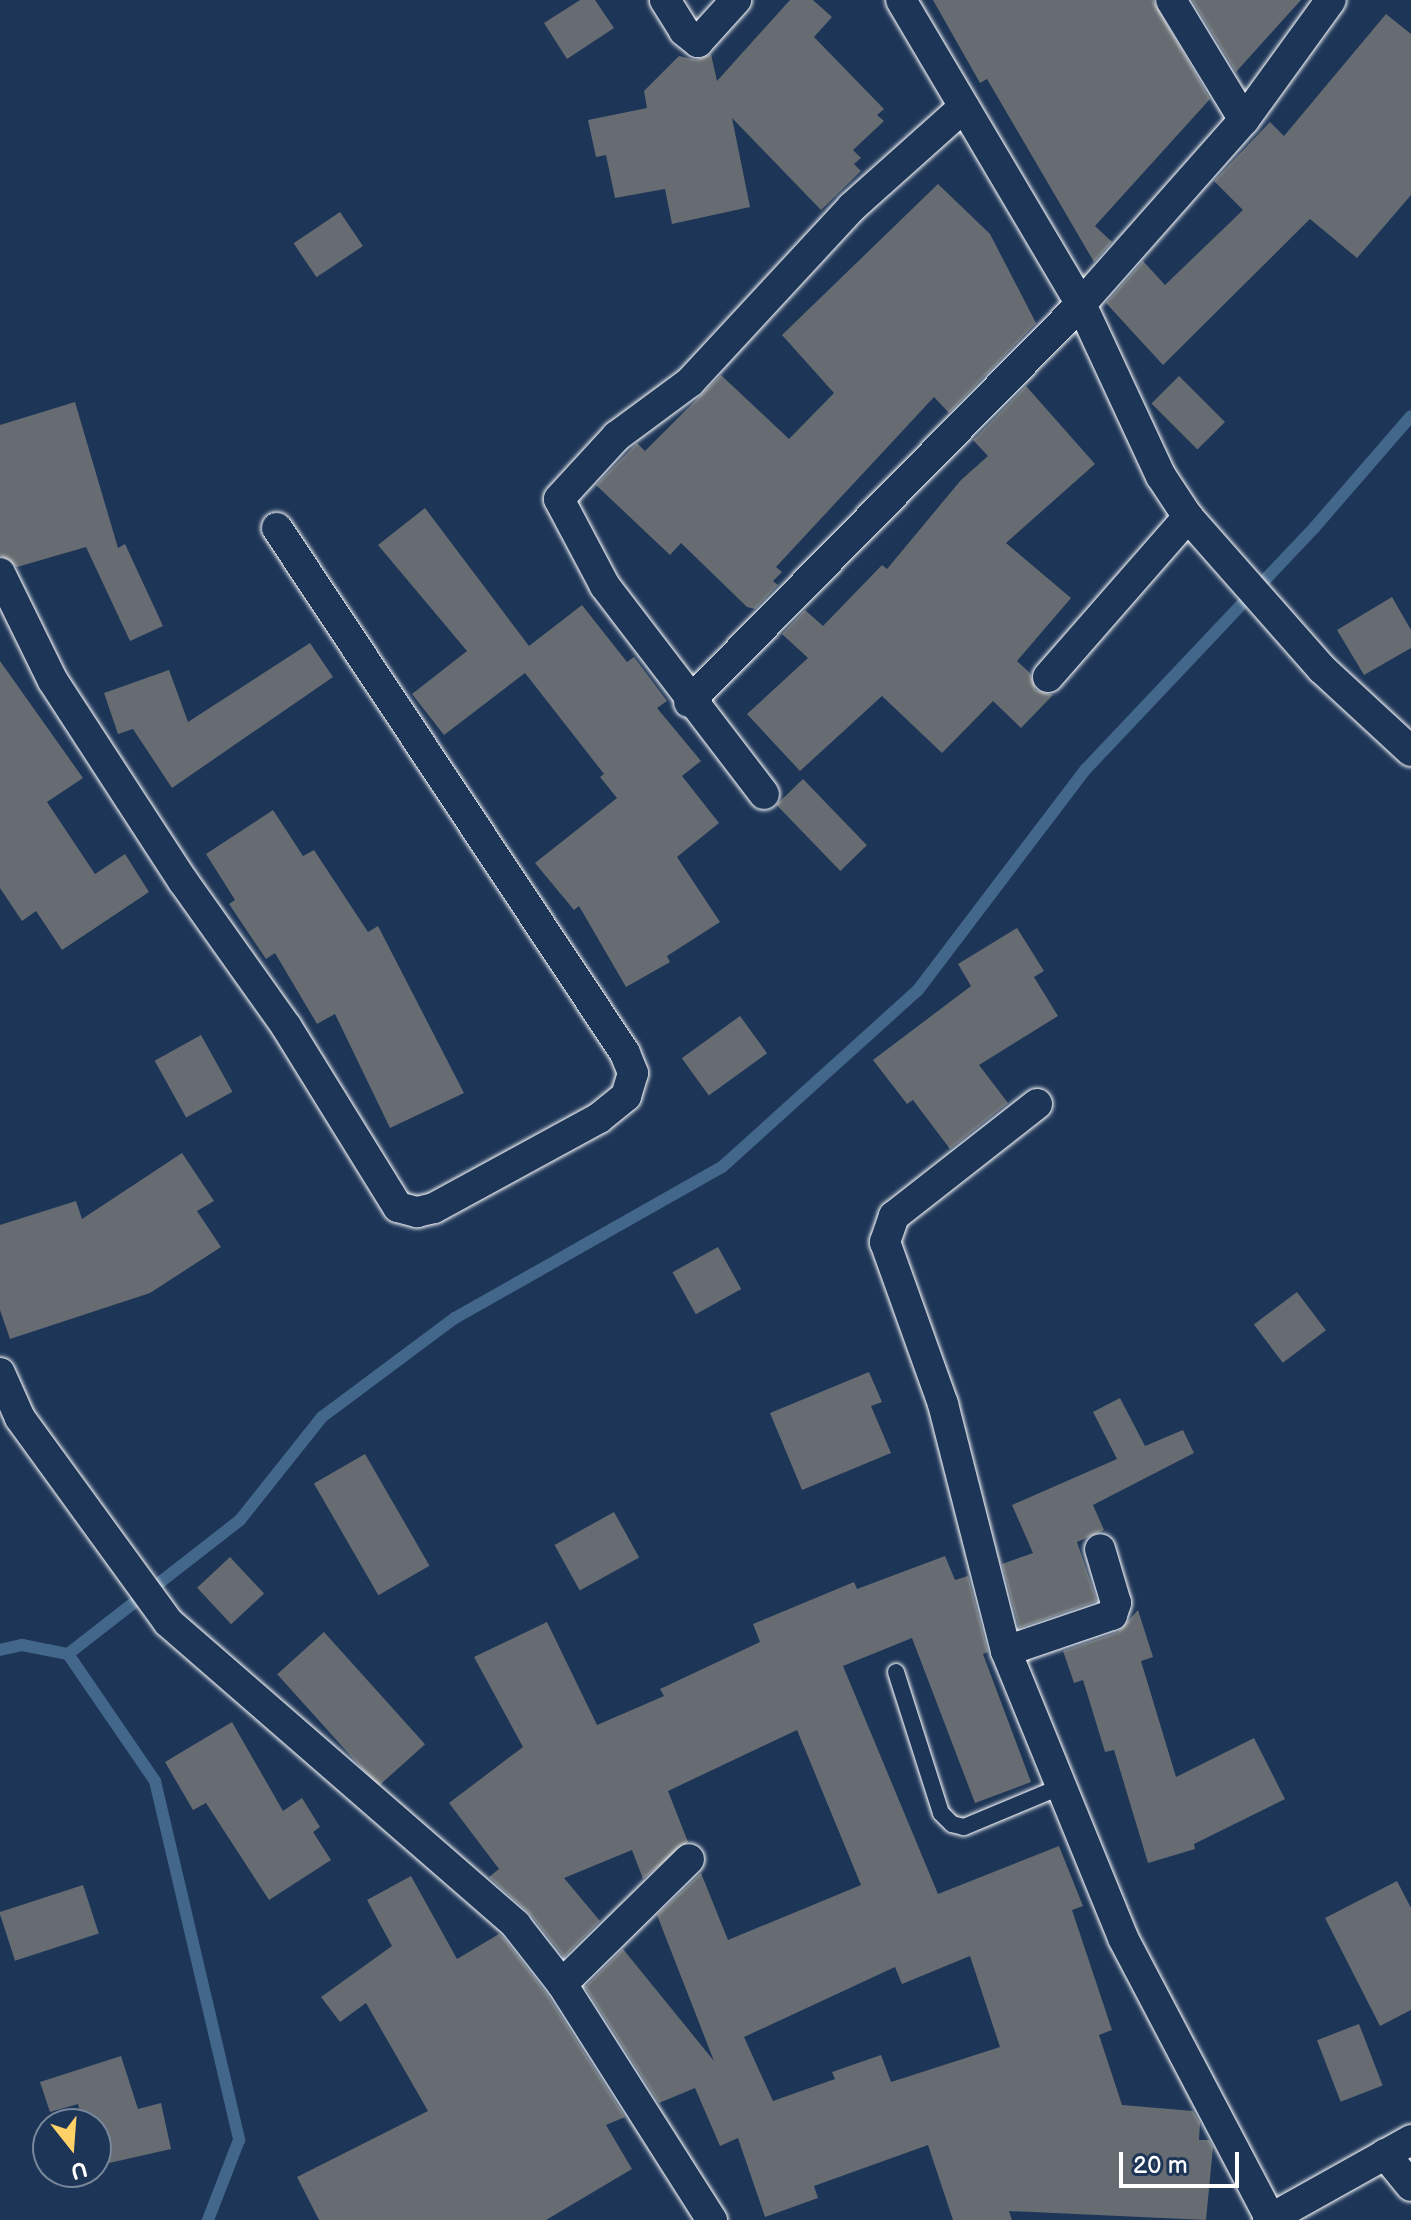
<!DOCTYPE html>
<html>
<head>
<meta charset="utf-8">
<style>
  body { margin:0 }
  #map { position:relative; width:1411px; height:2220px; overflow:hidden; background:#1d3557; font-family:"Balsamiq Sans",sans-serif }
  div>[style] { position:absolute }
  .stream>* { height:12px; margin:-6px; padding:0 6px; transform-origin:6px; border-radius:6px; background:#43678a }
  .building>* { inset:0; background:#666c71; transform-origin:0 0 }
  .roads { filter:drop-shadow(0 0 2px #fff) drop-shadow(0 0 2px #fff) }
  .lane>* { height:16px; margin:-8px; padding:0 8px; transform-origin:8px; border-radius:8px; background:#1d3557 }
  .street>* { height:30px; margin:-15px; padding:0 15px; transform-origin:15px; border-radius:15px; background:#1d3557 }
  span { translate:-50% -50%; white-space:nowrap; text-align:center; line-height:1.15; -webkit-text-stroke:8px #1d3557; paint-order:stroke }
  .north { position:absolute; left:32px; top:2108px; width:80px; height:80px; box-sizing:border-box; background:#1d3557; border:2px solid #77869a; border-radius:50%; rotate:163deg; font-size:22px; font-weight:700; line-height:32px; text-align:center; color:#fff }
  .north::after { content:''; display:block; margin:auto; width:28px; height:36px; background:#ffd166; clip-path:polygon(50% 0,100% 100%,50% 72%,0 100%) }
  .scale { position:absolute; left:1119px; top:2152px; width:120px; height:36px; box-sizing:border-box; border:4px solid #fff; border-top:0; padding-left:10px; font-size:24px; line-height:28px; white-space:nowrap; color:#fff; -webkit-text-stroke:6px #1d3557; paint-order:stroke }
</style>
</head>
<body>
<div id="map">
  <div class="stream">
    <i style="left:0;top:1650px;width:23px;rotate:-13deg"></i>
    <i style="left:22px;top:1645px;width:47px;rotate:11.1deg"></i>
    <i style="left:68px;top:1654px;width:218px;rotate:-37.9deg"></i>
    <i style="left:240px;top:1520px;width:132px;rotate:-51.5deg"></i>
    <i style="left:322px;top:1417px;width:166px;rotate:-36.7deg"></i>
    <i style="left:455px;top:1318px;width:307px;rotate:-29.5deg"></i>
    <i style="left:722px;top:1167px;width:264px;rotate:-42.1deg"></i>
    <i style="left:918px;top:990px;width:278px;rotate:-52.8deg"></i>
    <i style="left:1086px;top:769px;width:332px;rotate:-46.6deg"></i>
    <i style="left:1314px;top:528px;width:148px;rotate:-49.1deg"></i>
    <i style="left:68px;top:1654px;width:154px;rotate:55.6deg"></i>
    <i style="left:155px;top:1781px;width:369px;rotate:76.8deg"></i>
    <i style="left:239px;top:2140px;width:86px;rotate:111.2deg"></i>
  </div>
  <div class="building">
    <i style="clip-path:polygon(580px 0,595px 0,614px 28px,567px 59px,544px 23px)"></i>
    <i style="clip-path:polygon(790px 0,813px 0,832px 17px,814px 37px,884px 109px,877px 115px,884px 121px,853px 150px,861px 158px,854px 164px,861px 171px,821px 210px,732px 118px,750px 207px,672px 224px,665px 189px,615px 198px,606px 155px,596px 157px,588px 120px,647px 108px,644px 91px,679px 56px,696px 60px,711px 54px,717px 81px)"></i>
    <i style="clip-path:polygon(933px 0,1153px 0,1210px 99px,1095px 226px,1112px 242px,1094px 262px,987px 79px,980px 83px)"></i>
    <i style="clip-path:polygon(1192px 0,1301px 0,1236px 72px)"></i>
    <i style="clip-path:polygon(1386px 14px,1411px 34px,1411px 195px,1357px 258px,1310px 219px,1163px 365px,1106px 303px,1143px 261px,1165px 285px,1243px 210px,1214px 181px,1270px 122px,1284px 136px)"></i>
    <i style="clip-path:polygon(938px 184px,990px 234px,1036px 323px,949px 413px,934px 397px,776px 567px,782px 572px,773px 581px,778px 585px,755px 609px,747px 607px,681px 543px,670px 555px,596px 485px,637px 443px,645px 451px,721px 375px,789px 439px,834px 393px,782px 335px)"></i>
    <i style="left:340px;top:212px;width:41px;height:56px;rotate:56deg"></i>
    <i style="left:1179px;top:376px;width:65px;height:39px;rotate:45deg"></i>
    <i style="clip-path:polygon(1026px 386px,1095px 464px,1006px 543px,1071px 598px,1017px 661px,1030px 673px,1036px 690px,1053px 695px,1021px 728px,993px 701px,942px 753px,882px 696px,800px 771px,747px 714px,808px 658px,782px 634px,805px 610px,823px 626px,882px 565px,887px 569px,961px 480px,988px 456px,973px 440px)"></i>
    <i style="clip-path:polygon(75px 402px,118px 548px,125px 544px,163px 626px,130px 641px,86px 547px,17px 567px,0 555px,0 425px)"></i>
    <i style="clip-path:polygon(425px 508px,529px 646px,582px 605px,627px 662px,634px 657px,667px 701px,657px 708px,701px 761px,682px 776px,719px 823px,677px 857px,720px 922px,667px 956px,670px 962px,626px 987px,579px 906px,574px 910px,535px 863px,617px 798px,600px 777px,604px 774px,525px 673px,444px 735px,412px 694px,467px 651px,378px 545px)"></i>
    <i style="clip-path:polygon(1392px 597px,1411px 630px,1411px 648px,1364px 675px,1337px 630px)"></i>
    <i style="clip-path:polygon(310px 643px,333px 677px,172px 788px,133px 729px,118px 734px,104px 693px,169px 670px,188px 722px)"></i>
    <i style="clip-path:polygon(0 661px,83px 778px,47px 802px,95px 874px,125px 854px,149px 892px,62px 950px,36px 911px,22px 921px,0 888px)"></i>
    <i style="left:803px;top:779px;width:92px;height:37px;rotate:46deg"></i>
    <i style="clip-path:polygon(273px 810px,303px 856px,314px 850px,368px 932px,378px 926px,464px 1093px,390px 1128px,335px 1014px,317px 1024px,275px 953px,266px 959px,229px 904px,235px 900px,206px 854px)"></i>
    <i style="clip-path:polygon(1017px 928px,1044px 971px,1034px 977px,1058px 1016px,979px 1065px,1008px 1103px,950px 1149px,913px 1100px,907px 1104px,873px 1060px,971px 986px,958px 964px)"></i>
    <i style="left:740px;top:1016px;width:46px;height:72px;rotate:54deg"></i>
    <i style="left:201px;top:1035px;width:65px;height:53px;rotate:61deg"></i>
    <i style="clip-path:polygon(182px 1153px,214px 1201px,197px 1211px,221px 1247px,150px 1293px,10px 1339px,0 1310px,0 1225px,76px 1201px,82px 1219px)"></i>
    <i style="left:718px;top:1247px;width:48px;height:52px;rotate:61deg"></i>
    <i style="left:1297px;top:1292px;width:48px;height:54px;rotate:53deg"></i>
    <i style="clip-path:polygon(869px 1372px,882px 1402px,871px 1406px,891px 1453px,802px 1490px,770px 1413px)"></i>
    <i style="clip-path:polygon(1120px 1398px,1145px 1446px,1183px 1430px,1194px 1453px,1093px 1505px,1104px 1530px,1077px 1542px,1097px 1601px,1019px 1628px,1002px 1564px,1033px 1553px,1012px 1505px,1117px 1459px,1093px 1412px)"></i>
    <i style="left:365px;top:1454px;width:129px;height:59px;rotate:60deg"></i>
    <i style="left:614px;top:1512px;width:52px;height:68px;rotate:61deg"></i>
    <i style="clip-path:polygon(evenodd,945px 1556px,955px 1580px,968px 1576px,988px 1652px,983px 1654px,1031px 1782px,975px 1803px,912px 1638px,843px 1666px,938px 1894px,1059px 1846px,1083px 1906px,1072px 1910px,1112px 2030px,1099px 2035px,1122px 2105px,1193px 2111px,1200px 2123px,1199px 2140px,1209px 2140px,1213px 2147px,1206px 2220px,1009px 2211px,1012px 2220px,953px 2220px,928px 2145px,814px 2186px,818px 2198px,765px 2217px,738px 2138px,720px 2146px,695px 2088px,659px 2103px,585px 1987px,623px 1949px,714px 2061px,657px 1915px,701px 1873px,728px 1940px,861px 1885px,797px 1730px,668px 1791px,688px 1842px,643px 1879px,632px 1850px,564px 1878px,600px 1921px,564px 1957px,530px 1914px,489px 1877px,499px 1869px,449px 1803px,523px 1747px,474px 1657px,547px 1622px,597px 1725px,664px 1696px,660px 1689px,760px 1642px,753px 1624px,854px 1582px,857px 1589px,945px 1556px,970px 1956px,1000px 2047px,891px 2082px,881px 2055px,832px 2072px,835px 2079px,773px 2101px,744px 2037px,895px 1967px,902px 1984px,970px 1956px)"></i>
    <i style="left:230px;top:1557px;width:50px;height:45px;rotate:47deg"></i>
    <i style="clip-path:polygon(1138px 1610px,1153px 1657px,1141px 1661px,1176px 1777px,1254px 1738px,1285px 1799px,1194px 1844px,1195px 1849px,1148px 1863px,1114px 1750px,1105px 1752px,1083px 1680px,1074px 1683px,1063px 1651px,1118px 1632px)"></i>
    <i style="left:324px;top:1632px;width:151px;height:63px;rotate:48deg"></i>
    <i style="clip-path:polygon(232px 1722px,283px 1811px,302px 1798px,320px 1827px,313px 1832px,331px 1860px,269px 1900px,206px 1803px,193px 1810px,165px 1762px)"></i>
    <i style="clip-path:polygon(411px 1876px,457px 1959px,499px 1934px,503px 1937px,547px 1994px,625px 2117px,606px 2125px,632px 2169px,546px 2220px,319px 2220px,297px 2177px,428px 2111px,366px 2003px,340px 2022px,321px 1997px,392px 1946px,367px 1900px)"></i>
    <i style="clip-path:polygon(1397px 1881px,1411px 1908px,1411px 2010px,1380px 2026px,1325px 1918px)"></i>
    <i style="left:83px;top:1885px;width:51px;height:88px;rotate:72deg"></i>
    <i style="left:1359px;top:2024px;width:66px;height:45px;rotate:69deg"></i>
    <i style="clip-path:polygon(121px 2056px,138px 2109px,161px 2103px,171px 2149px,96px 2166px,96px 2124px,83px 2124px,78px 2104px,50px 2112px,40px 2082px)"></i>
  </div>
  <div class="roads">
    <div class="lane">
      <i style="left:896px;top:1672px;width:148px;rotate:72.3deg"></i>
      <i style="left:941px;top:1813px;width:16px;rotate:45deg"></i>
      <i style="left:952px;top:1824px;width:12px;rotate:14deg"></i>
      <i style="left:964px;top:1827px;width:106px;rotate:-22.7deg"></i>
    </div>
    <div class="street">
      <i style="left:665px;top:0;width:36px;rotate:58deg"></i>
      <i style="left:684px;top:31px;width:18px;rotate:38deg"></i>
      <i style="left:698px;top:42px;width:57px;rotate:-47.9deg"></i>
      <i style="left:901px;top:0;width:353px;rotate:59.4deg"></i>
      <i style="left:1081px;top:304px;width:190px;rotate:65.1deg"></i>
      <i style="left:1161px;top:476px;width:49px;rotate:56.6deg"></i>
      <i style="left:1188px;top:517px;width:203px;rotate:48.6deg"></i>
      <i style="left:1322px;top:669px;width:121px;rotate:42.7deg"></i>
      <i style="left:1171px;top:0;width:140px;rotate:58.7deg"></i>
      <i style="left:0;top:573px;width:120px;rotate:63.9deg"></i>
      <i style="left:53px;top:681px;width:239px;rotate:57deg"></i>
      <i style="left:183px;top:881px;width:178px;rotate:54.6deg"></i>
      <i style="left:286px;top:1026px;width:213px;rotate:58.3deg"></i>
      <i style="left:398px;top:1207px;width:20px;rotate:15deg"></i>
      <i style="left:417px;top:1212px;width:17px;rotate:-13deg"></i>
      <i style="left:434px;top:1208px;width:188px;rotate:-28.6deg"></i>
      <i style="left:599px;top:1118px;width:35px;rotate:-39deg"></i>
      <i style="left:626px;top:1096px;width:24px;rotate:-73deg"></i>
      <i style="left:633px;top:1073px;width:22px;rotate:-112deg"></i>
      <i style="left:625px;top:1053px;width:630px;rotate:-123.54deg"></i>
      <i style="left:1048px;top:677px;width:213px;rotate:-48.8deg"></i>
      <i style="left:689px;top:702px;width:559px;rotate:-45.44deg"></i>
      <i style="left:1081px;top:304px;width:246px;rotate:-48.5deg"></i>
      <i style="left:1244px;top:120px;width:148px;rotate:-54.1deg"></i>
      <i style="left:764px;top:794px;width:262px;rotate:-127.4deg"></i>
      <i style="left:605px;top:586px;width:98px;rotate:-117.9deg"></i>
      <i style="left:559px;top:499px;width:86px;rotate:-47.4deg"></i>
      <i style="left:617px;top:436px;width:91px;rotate:-36.5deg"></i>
      <i style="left:690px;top:382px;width:238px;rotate:-47.2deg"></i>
      <i style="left:852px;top:207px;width:150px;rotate:-41.8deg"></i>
      <i style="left:1037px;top:1104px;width:182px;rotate:141.9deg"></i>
      <i style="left:894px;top:1216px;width:28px;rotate:109deg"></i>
      <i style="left:885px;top:1242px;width:172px;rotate:70.3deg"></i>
      <i style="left:943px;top:1404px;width:255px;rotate:75.7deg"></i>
      <i style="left:1006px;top:1651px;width:310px;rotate:67.8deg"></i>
      <i style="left:1123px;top:1938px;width:316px;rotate:62.3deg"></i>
      <i style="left:0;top:1373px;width:49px;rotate:66deg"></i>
      <i style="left:20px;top:1418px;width:252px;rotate:54deg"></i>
      <i style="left:168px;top:1622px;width:461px;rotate:41deg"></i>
      <i style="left:516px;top:1925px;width:75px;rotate:52.1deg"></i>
      <i style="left:562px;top:1984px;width:280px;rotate:57.6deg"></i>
      <i style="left:1006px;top:1651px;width:112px;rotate:-18.8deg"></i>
      <i style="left:1112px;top:1615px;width:13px;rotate:-72deg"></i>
      <i style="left:1116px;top:1603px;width:56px;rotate:-106.5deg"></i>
      <i style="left:562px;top:1984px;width:178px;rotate:-44.5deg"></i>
      <i style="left:1385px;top:2154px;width:41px;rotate:50.9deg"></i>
      <i style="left:1268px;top:2220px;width:164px;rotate:-29.2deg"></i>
    </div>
  </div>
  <div class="north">U</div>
  <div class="scale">20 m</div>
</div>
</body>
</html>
